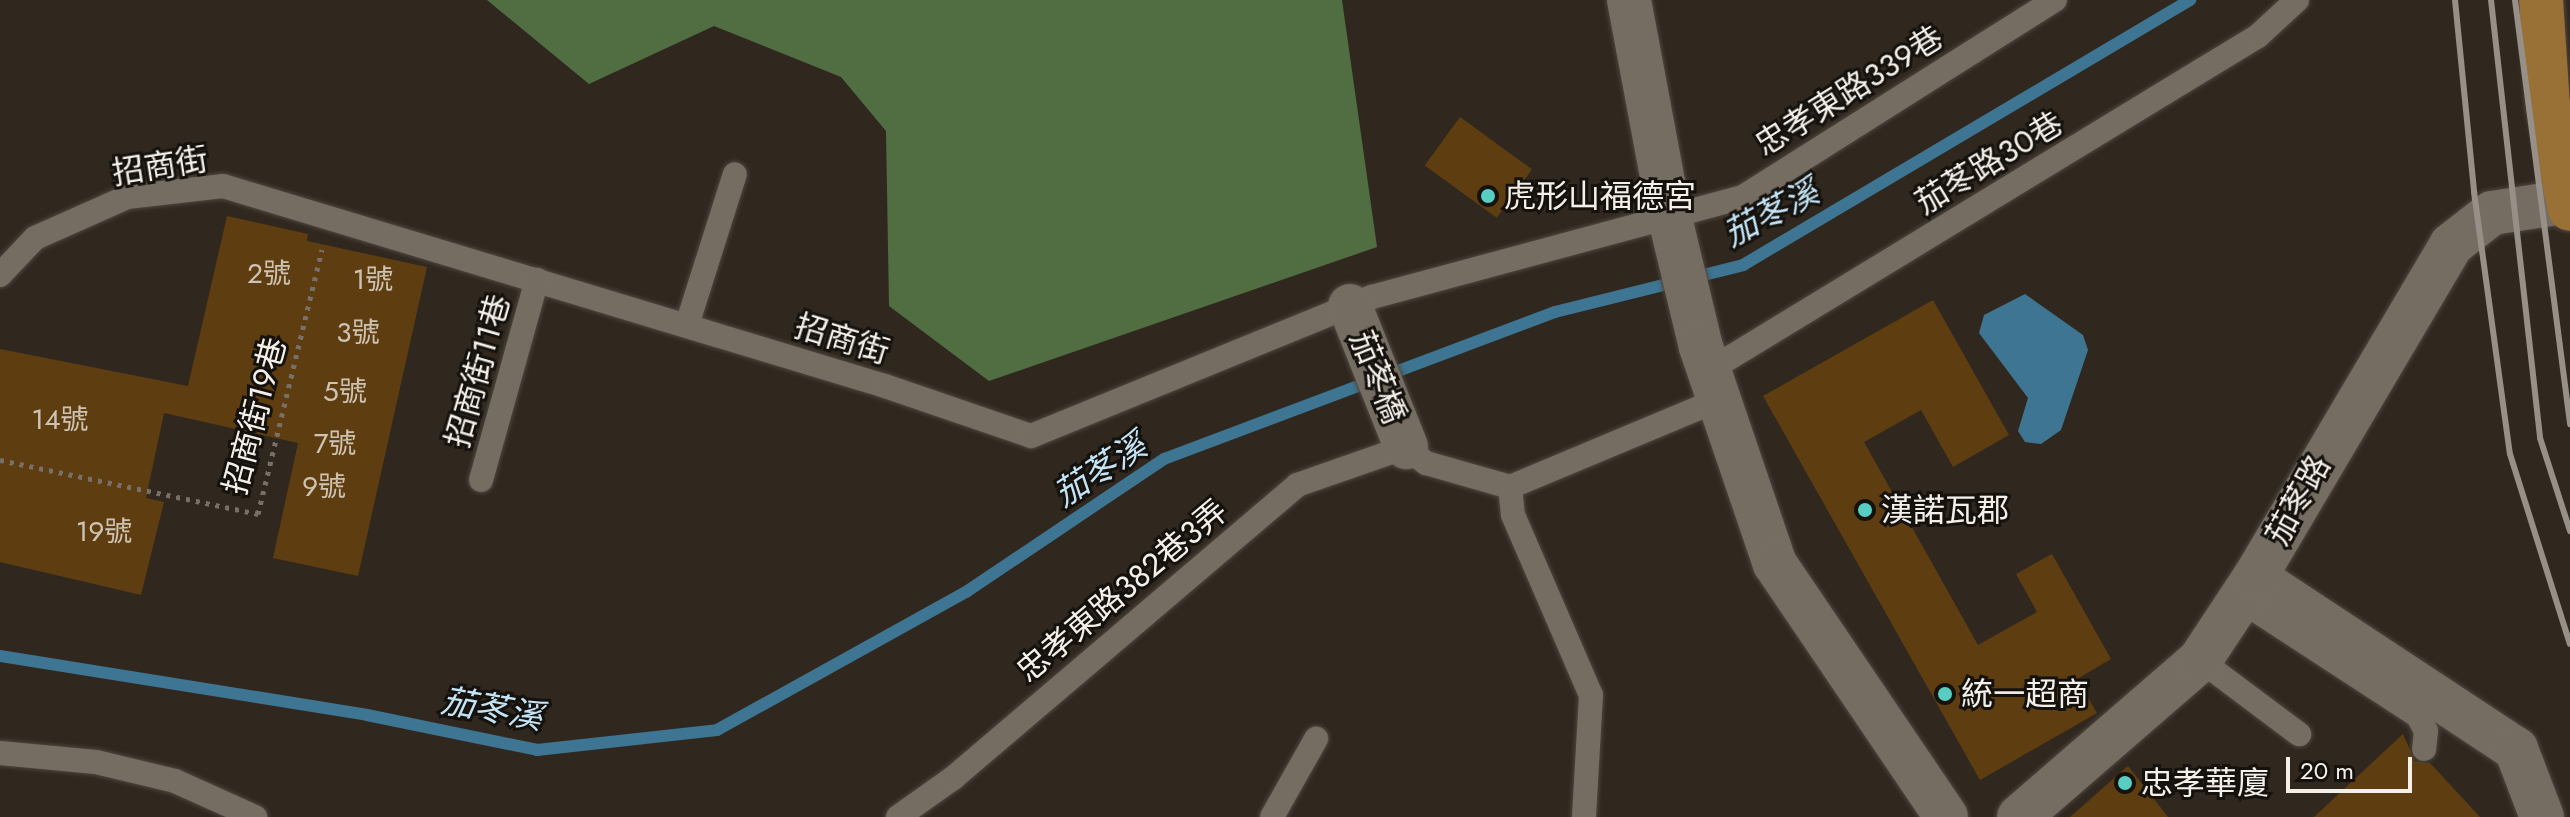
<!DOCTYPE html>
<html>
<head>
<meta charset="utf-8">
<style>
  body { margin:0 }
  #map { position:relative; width:2570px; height:817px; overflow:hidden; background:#30281f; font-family:Jost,"Noto Sans TC",sans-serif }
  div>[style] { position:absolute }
  .forest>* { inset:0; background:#506e42 }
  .water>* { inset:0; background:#3d7592 }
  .stream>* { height:12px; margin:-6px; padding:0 6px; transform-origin:6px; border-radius:6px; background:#3d7592 }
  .building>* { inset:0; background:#5e3e10; transform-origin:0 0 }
  .path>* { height:5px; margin-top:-2.5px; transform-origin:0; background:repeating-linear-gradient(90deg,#777069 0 4px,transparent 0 10px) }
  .roads { filter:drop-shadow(0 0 2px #4d463f) drop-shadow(0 0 2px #4d463f) }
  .lane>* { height:24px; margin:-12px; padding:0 12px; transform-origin:12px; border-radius:12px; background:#766d62 }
  .street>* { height:44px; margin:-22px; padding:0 22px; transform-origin:22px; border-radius:22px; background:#766d62 }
  .secondary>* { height:44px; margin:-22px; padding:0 22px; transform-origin:22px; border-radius:22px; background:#766d62 }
  .primary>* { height:44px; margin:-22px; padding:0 22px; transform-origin:22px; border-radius:22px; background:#997036 }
  .rail>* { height:6px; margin:-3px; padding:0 3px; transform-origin:3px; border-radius:3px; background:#969088 }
  .dots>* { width:22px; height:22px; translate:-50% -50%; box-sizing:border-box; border:4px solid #15120e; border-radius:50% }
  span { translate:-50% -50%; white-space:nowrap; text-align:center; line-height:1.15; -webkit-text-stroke:6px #15120e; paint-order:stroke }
  .number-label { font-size:28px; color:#cec3b3 }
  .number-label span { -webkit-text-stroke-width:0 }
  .street-label { font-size:32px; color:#f4efe9 }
  .poi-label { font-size:32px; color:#f4efe9 }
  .left { translate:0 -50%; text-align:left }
  .water-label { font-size:34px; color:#c4e4f6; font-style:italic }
  .scale { position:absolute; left:2286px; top:757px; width:126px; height:36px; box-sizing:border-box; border:4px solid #f4efe9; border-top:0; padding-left:10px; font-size:24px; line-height:28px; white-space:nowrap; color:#f4efe9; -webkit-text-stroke:6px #15120e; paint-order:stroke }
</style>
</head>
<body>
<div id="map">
  <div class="forest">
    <i style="clip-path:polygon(487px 0,1342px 0,1377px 247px,989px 381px,889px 306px,886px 131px,841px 77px,714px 26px,589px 84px)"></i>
  </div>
  <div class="water">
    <i style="clip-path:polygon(2025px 294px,2083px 335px,2088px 350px,2061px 430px,2041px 444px,2025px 442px,2018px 431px,2028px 398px,1979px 333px,1984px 315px)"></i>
  </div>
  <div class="stream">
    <i style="left:0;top:656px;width:372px;rotate:9.1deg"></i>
    <i style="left:367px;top:715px;width:174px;rotate:11.6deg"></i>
    <i style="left:537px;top:750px;width:181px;rotate:-6.3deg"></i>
    <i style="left:717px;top:730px;width:285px;rotate:-29deg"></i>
    <i style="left:966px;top:592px;width:239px;rotate:-33.9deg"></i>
    <i style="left:1164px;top:459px;width:418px;rotate:-20.6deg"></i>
    <i style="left:1555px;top:312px;width:194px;rotate:-14deg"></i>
    <i style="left:1743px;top:265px;width:520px;rotate:-30.66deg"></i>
  </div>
  <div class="building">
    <i style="left:1460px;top:117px;width:89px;height:60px;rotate:36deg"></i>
    <i style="clip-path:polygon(227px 216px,308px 234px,307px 241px,427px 267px,358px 576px,273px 558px,298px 443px,164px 413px,146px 498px,164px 502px,141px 595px,0 562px,0 349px,188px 386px)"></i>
    <i style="clip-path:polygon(1933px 300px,2009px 435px,1953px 467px,1921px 410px,1864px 442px,1978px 645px,2037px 612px,2016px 574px,2052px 554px,2111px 659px,2077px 679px,2097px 713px,1980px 780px,1763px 396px)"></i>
    <i style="clip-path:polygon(2403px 734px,2415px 761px,2430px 763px,2480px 817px,2314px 817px)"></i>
    <i style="clip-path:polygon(2128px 766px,2168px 817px,2070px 817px)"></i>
  </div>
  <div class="path">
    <i style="left:0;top:460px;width:264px;rotate:11.8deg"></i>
    <i style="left:258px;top:514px;width:272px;rotate:-76.4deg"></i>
  </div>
  <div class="roads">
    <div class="lane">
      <i style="left:0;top:275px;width:51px;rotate:-46.6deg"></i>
      <i style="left:35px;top:238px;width:101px;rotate:-24deg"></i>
      <i style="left:127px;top:197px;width:97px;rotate:-6.5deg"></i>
      <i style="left:223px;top:186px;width:692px;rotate:16.81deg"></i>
      <i style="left:885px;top:386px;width:154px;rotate:18.9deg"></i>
      <i style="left:1031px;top:436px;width:368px;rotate:-22.2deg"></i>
      <i style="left:1372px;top:297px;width:384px;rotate:-15.1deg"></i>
      <i style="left:1743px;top:197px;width:369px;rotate:-32.3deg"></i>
      <i style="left:687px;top:325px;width:158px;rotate:-72.4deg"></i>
      <i style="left:1708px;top:371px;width:644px;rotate:-31.35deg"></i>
      <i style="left:2258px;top:36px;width:53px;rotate:-42.7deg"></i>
      <i style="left:481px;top:480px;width:208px;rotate:-74.4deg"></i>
      <i style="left:1510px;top:487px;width:28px;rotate:84deg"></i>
      <i style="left:1513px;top:515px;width:196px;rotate:66.6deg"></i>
      <i style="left:1591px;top:695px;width:122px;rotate:93.3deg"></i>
      <i style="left:2240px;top:600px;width:212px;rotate:33.1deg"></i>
      <i style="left:2418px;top:716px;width:17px;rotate:62deg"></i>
      <i style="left:2426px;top:731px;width:18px;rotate:96deg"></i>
      <i style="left:2200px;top:660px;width:124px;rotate:36.8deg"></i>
      <i style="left:0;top:753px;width:96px;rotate:5.4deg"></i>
      <i style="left:96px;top:762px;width:81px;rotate:13.5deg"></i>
      <i style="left:175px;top:781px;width:88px;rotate:24.2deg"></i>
      <i style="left:898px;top:817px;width:67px;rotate:-35.3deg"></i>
      <i style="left:953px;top:778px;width:452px;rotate:-40.4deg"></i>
      <i style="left:1297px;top:485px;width:115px;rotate:-19.2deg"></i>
      <i style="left:1406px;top:447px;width:26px;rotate:39deg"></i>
      <i style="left:1426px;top:463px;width:87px;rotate:15.9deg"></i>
      <i style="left:1510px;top:487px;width:225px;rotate:-22.7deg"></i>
      <i style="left:1272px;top:817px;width:90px;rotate:-60.6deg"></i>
    </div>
    <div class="street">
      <i style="left:1629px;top:0;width:218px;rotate:79.4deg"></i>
      <i style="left:1669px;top:214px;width:137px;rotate:76.5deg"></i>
      <i style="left:1701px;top:347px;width:229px;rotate:71.2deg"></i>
      <i style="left:1775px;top:564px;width:305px;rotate:55.9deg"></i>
      <i style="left:1350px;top:306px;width:152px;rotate:68.3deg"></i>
      <i style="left:2255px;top:577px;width:313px;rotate:33.4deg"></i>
      <i style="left:2516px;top:749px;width:73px;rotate:69.1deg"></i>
    </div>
    <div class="secondary">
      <i style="left:2019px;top:817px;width:240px;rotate:-40.9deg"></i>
      <i style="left:2200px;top:660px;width:100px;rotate:-56.5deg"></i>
      <i style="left:2255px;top:577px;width:386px;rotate:-59.4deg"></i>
      <i style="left:2451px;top:245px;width:52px;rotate:-38deg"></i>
      <i style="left:2492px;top:213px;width:79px;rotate:-8.7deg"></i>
    </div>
    <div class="primary">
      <i style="left:2541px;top:0;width:105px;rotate:86.2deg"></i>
      <i style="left:2548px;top:105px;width:106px;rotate:78.1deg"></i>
    </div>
  </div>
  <div class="rail">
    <i style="left:2455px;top:0;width:193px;rotate:84.3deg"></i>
    <i style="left:2474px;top:192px;width:264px;rotate:82.2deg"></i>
    <i style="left:2510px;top:454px;width:199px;rotate:72.5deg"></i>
    <i style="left:2491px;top:0;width:441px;rotate:83.6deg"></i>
    <i style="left:2540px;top:438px;width:98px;rotate:72.1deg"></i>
    <i style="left:2515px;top:0;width:428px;rotate:82.6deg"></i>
  </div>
  <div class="dots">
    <i style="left:1488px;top:196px;background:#57cec1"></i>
    <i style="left:1865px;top:510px;background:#57cec1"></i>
    <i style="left:1945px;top:694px;background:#57cec1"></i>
    <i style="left:2125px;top:783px;background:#57cec1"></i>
  </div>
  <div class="number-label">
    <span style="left:269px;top:274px">2號</span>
    <span style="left:373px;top:280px">1號</span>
    <span style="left:358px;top:333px">3號</span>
    <span style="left:345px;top:392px">5號</span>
    <span style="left:60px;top:420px">14號</span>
    <span style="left:335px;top:444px">7號</span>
    <span style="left:324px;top:487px">9號</span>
    <span style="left:104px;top:532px">19號</span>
  </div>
  <div class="street-label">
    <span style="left:1849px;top:91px;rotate:-32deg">忠孝東路339巷</span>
    <span style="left:1989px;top:163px;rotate:-31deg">茄苳路30巷</span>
    <span style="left:160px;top:166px;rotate:-9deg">招商街</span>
    <span style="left:842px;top:339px;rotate:17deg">招商街</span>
    <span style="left:478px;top:371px;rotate:-74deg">招商街11巷</span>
    <span style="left:1378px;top:377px;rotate:68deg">茄苳橋</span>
    <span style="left:255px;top:416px;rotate:-75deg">招商街19巷</span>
    <span style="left:2298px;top:500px;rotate:-61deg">茄苳路</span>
    <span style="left:1122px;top:591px;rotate:-40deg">忠孝東路382巷3弄</span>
  </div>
  <div class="poi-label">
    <span class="left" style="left:1504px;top:196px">虎形山福德宮</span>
    <span class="left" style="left:1881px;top:510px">漢諾瓦郡</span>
    <span class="left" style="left:1961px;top:694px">統一超商</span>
    <span class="left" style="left:2141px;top:783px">忠孝華廈</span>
  </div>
  <div class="water-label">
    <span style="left:1771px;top:213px;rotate:-28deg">茄苳溪</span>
    <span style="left:1100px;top:470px;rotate:-33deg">茄苳溪</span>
    <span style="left:492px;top:709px;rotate:10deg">茄苳溪</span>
  </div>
  <div class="scale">20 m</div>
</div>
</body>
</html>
